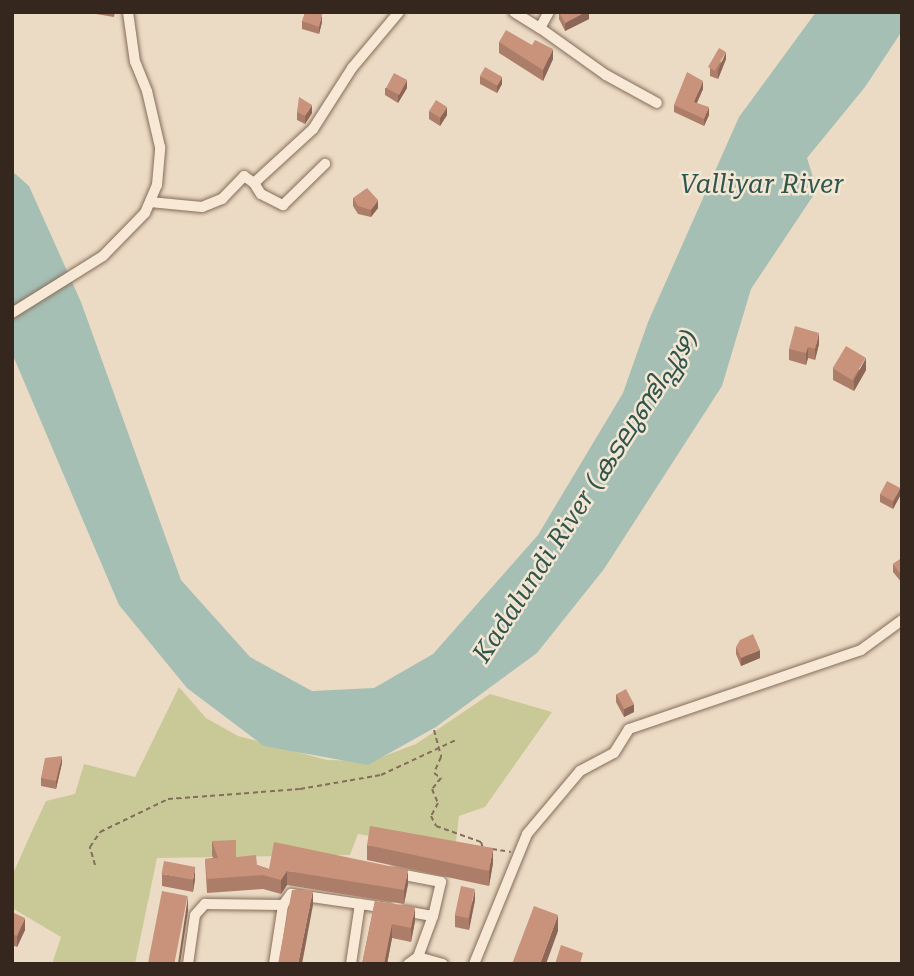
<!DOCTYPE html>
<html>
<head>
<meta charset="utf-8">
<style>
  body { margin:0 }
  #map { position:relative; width:914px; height:976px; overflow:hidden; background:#ecdbc4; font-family:"Roboto Serif","Noto Sans Malayalam",serif }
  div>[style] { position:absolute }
  .green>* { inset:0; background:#c9c998 }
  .water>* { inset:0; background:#a5bfb4 }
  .path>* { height:2px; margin-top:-1px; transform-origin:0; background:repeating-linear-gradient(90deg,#856d5b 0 5px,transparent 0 8.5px) }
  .roads { filter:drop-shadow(0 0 2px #856d5b) drop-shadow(0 0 2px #856d5b) }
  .minor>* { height:10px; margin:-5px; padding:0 5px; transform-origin:5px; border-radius:5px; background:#f7e9d6 }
  .wall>* { inset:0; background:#ac7e6a }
  .shaded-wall>* { inset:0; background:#8c6656 }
  .building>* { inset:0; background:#c8927b; transform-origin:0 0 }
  span { translate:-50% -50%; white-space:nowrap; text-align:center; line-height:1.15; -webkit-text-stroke:5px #f3e6d3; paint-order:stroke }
  .water-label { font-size:26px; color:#2e554e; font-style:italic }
  .frame { position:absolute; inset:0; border:14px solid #36271e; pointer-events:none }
</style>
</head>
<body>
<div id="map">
  <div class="green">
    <i style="clip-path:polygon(179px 687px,206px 718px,238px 736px,327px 760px,371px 761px,416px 744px,490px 694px,552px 712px,485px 807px,459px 816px,455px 850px,358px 834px,350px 855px,157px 858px,135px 964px,52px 964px,61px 937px,12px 908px,12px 876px,31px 833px,46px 801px,75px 794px,84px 764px,135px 777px)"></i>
  </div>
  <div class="water">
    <i style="clip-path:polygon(816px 12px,902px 12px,902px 31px,865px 87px,807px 158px,817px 190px,751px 289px,722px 386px,604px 569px,537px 653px,436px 727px,368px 765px,264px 746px,187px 688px,119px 605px,14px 358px,12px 171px,29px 186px,81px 302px,181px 580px,250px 657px,312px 691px,374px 688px,433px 654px,538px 535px,623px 393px,648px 322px,739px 117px)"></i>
  </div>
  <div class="path">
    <i style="left:434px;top:730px;width:28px;rotate:75deg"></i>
    <i style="left:441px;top:757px;width:17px;rotate:114deg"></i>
    <i style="left:434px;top:773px;width:9px;rotate:36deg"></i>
    <i style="left:441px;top:778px;width:14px;rotate:129deg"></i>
    <i style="left:432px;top:789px;width:15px;rotate:67deg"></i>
    <i style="left:438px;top:803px;width:15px;rotate:118deg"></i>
    <i style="left:431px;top:816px;width:11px;rotate:63deg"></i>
    <i style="left:436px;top:826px;width:48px;rotate:19.6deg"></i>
    <i style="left:481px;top:842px;width:6px;rotate:72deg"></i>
    <i style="left:492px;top:849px;width:19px;rotate:9deg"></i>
    <i style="left:95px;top:865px;width:19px;rotate:-106deg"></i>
    <i style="left:90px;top:847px;width:18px;rotate:-56deg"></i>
    <i style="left:100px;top:832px;width:76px;rotate:-25.9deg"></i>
    <i style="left:168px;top:799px;width:132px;rotate:-4.3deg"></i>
    <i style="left:300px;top:789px;width:82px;rotate:-9.8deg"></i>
    <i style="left:381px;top:775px;width:83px;rotate:-25deg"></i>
  </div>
  <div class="roads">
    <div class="minor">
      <i style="left:514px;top:12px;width:31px;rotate:32deg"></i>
      <i style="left:540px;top:28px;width:18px;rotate:-61deg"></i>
      <i style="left:540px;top:28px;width:81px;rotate:35.5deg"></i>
      <i style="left:606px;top:75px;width:58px;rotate:28.8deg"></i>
      <i style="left:254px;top:183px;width:13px;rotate:58deg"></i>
      <i style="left:261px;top:194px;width:25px;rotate:27deg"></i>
      <i style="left:283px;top:205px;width:59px;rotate:-44.3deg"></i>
      <i style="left:150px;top:202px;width:52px;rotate:5.5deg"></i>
      <i style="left:202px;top:207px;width:22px;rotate:-22deg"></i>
      <i style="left:222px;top:199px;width:32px;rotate:-46deg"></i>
      <i style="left:244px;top:176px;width:12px;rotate:35deg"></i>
      <i style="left:254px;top:183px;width:80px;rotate:-42.5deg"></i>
      <i style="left:313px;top:129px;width:72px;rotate:-57.4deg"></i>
      <i style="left:352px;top:68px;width:73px;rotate:-50deg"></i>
      <i style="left:12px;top:313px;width:107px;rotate:-32.1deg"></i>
      <i style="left:103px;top:256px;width:60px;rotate:-45.7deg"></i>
      <i style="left:145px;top:213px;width:30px;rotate:-67deg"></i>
      <i style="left:157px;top:185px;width:38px;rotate:-85deg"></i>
      <i style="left:160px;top:147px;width:57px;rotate:-103.1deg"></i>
      <i style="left:147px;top:91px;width:31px;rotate:-112deg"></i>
      <i style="left:135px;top:62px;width:50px;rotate:-98deg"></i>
      <i style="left:394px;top:873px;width:48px;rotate:10.8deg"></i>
      <i style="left:441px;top:882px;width:35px;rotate:103deg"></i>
      <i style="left:404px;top:911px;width:29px;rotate:10deg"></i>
      <i style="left:433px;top:916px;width:44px;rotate:110.1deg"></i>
      <i style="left:188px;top:964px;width:49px;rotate:-81.9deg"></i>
      <i style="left:195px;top:915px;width:15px;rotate:-48deg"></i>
      <i style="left:205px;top:904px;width:78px;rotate:0.7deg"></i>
      <i style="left:283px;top:905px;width:14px;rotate:-54deg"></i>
      <i style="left:291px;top:894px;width:98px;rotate:8.2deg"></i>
      <i style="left:274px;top:964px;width:60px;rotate:-81.3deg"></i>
      <i style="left:351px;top:964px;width:61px;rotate:-81.5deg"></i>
      <i style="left:408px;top:964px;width:12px;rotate:-35deg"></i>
      <i style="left:418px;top:957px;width:26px;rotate:16deg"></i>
      <i style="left:474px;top:964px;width:140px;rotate:-67.8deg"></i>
      <i style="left:527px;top:834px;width:82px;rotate:-49.9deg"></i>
      <i style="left:580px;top:771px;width:38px;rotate:-28deg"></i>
      <i style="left:614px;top:753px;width:28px;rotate:-58deg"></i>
      <i style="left:629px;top:729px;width:245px;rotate:-18.8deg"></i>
      <i style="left:861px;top:650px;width:51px;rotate:-36.2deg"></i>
    </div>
  </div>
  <div class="wall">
    <i style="clip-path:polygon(96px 12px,115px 12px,114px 17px,96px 14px)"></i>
    <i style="clip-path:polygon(559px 12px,589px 12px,589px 19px,565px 31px,559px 19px)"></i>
    <i style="clip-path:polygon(302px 21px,322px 22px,319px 34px,302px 29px)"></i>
    <i style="clip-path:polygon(499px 42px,553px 59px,543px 81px,499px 53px)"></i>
    <i style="clip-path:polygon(726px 59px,718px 79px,710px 76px,710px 68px)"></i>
    <i style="clip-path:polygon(480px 76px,502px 84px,497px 93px,480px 84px)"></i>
    <i style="clip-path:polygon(385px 88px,407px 88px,398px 103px,385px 95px)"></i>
    <i style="clip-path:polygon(703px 89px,697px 103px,709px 115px,704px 126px,674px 112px,674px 105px)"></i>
    <i style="clip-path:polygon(429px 111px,447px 115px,440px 126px,429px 119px)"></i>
    <i style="clip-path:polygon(297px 112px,312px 113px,305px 124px,297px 120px)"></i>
    <i style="clip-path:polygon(353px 198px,378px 208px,371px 217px,358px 214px,353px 206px)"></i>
    <i style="clip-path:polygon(819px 344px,815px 360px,808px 358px,806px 365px,789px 360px,789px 349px)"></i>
    <i style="clip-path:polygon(833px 368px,866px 370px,854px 391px,833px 380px)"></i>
    <i style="clip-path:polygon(880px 494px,900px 496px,893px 509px,880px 502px)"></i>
    <i style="clip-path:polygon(902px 558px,902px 583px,893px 572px,893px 564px)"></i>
    <i style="clip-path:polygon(736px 647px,760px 658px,741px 666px,736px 654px)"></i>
    <i style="clip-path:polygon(616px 694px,634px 712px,624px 717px,616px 702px)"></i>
    <i style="clip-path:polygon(62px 763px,56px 789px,41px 786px,41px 778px)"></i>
    <i style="clip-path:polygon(212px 841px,236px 857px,257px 865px,269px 869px,408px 884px,404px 904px,287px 885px,281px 894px,263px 889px,207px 893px,205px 859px,213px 858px,212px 855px)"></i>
    <i style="clip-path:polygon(367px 845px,493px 863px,489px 886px,367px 860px)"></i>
    <i style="clip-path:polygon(162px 874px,195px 879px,193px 892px,162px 886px)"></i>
    <i style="clip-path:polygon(475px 900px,469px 930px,455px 927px,455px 915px)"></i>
    <i style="clip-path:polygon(375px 901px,415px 921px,411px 942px,392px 938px,387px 964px,362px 964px)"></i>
    <i style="clip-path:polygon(12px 912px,25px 930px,17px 947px,12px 945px)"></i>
  </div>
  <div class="shaded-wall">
    <i style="clip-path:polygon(586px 12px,589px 12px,589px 19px,565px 31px,565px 23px)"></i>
    <i style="clip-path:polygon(322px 14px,322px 22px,319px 34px,319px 27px)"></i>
    <i style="clip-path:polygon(553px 49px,553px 59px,543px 81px,543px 70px)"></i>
    <i style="clip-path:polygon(726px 52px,726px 59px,718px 79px,718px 71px)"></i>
    <i style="clip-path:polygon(502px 77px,502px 84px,497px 93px,497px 85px)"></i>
    <i style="clip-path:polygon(407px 80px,407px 88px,398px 103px,398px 95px)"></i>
    <i style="clip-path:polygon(703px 81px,703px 89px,694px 109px,694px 102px)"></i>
    <i style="clip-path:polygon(312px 105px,312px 113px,305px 124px,305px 116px)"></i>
    <i style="clip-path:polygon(447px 107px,447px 115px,440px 126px,440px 118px)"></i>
    <i style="clip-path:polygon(709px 107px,709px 115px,704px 126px,704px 119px)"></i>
    <i style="clip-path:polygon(378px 200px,378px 208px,371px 217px,371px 210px)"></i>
    <i style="clip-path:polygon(819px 333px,819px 344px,815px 360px,815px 349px)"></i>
    <i style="clip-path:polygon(808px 347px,808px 358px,806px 365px,806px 353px)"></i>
    <i style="clip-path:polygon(866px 358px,866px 370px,854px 391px,854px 380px)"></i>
    <i style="clip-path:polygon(900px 488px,900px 496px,893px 509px,893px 502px)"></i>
    <i style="clip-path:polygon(760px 650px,760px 658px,741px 666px,741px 658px)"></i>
    <i style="clip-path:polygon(634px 704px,634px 712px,624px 717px,624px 709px)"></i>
    <i style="clip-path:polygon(62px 756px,62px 763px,56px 789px,56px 781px)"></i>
    <i style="clip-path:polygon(493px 848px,493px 863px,489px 886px,489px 871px)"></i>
    <i style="clip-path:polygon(195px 867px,195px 879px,193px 892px,193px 881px)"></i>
    <i style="clip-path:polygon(408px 870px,408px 884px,404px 904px,404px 890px)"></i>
    <i style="clip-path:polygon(287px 871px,287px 885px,281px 894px,281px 880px)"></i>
    <i style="clip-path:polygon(475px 889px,475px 900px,469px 930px,469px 918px)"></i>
    <i style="clip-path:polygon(313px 890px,313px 905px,302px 964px,298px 964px)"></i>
    <i style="clip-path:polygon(188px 896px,188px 911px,180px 964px,178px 964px)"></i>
    <i style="clip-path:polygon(415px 907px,415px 921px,411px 942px,411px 928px)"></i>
    <i style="clip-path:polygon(558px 915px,558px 931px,546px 964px,540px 964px)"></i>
    <i style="clip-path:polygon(25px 918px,25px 930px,17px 947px,17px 936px)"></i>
    <i style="clip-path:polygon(392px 924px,392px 938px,387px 964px,384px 964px)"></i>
  </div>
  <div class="building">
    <i style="clip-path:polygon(305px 12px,316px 12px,322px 14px,319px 27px,302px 21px)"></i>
    <i style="clip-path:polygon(559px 12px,586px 12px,565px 23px)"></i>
    <i style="clip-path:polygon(506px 30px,532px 45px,535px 40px,553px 49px,543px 70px,499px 42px)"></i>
    <i style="left:719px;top:48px;width:8px;height:22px;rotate:30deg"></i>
    <i style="left:485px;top:67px;width:20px;height:10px;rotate:30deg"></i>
    <i style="clip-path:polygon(687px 72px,703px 81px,694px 102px,709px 107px,704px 119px,674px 105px)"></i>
    <i style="left:394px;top:73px;width:15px;height:17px;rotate:28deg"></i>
    <i style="clip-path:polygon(299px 97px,312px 105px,305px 116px,297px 112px)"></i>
    <i style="left:436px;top:100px;width:13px;height:13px;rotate:32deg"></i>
    <i style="clip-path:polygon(367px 188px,378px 200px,371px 210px,358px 206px,353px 198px)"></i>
    <i style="clip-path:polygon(795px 326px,819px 333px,815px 349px,808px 347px,806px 353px,789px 349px)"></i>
    <i style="left:846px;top:346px;width:23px;height:26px;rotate:31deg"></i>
    <i style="left:887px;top:481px;width:15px;height:15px;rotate:28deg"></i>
    <i style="clip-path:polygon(902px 558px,902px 576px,893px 564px)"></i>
    <i style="clip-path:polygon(753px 634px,760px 650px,741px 658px,736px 647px,740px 640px)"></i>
    <i style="left:626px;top:689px;width:17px;height:11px;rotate:62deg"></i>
    <i style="clip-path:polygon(62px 756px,56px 781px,41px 778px,45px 758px)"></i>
    <i style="clip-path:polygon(370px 826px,493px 848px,489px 871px,367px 845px)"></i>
    <i style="clip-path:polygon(236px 840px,236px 857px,256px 855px,257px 865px,269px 869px,274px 842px,408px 870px,404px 890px,287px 871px,281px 880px,263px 875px,207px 879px,205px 859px,218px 858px,212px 841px)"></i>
    <i style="left:164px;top:861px;width:32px;height:13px;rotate:11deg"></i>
    <i style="left:461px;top:886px;width:14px;height:30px;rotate:12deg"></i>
    <i style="clip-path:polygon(292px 890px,313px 890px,298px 964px,278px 964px)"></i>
    <i style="left:162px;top:891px;width:26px;height:74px;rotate:11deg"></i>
    <i style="clip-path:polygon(375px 901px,415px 907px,411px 928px,392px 924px,384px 964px,362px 964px)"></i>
    <i style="clip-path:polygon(534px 906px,558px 915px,540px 964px,512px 964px)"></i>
    <i style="clip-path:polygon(12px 912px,25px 918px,17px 936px,12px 934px)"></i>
    <i style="clip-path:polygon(561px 945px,583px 953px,580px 964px,555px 964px)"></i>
  </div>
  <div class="water-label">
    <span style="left:762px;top:185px">Valliyar River</span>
    <span style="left:586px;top:496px;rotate:-57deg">Kadalundi River (കടലുണ്ടിപ്പുഴ)</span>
  </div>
  <div class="frame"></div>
</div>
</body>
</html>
